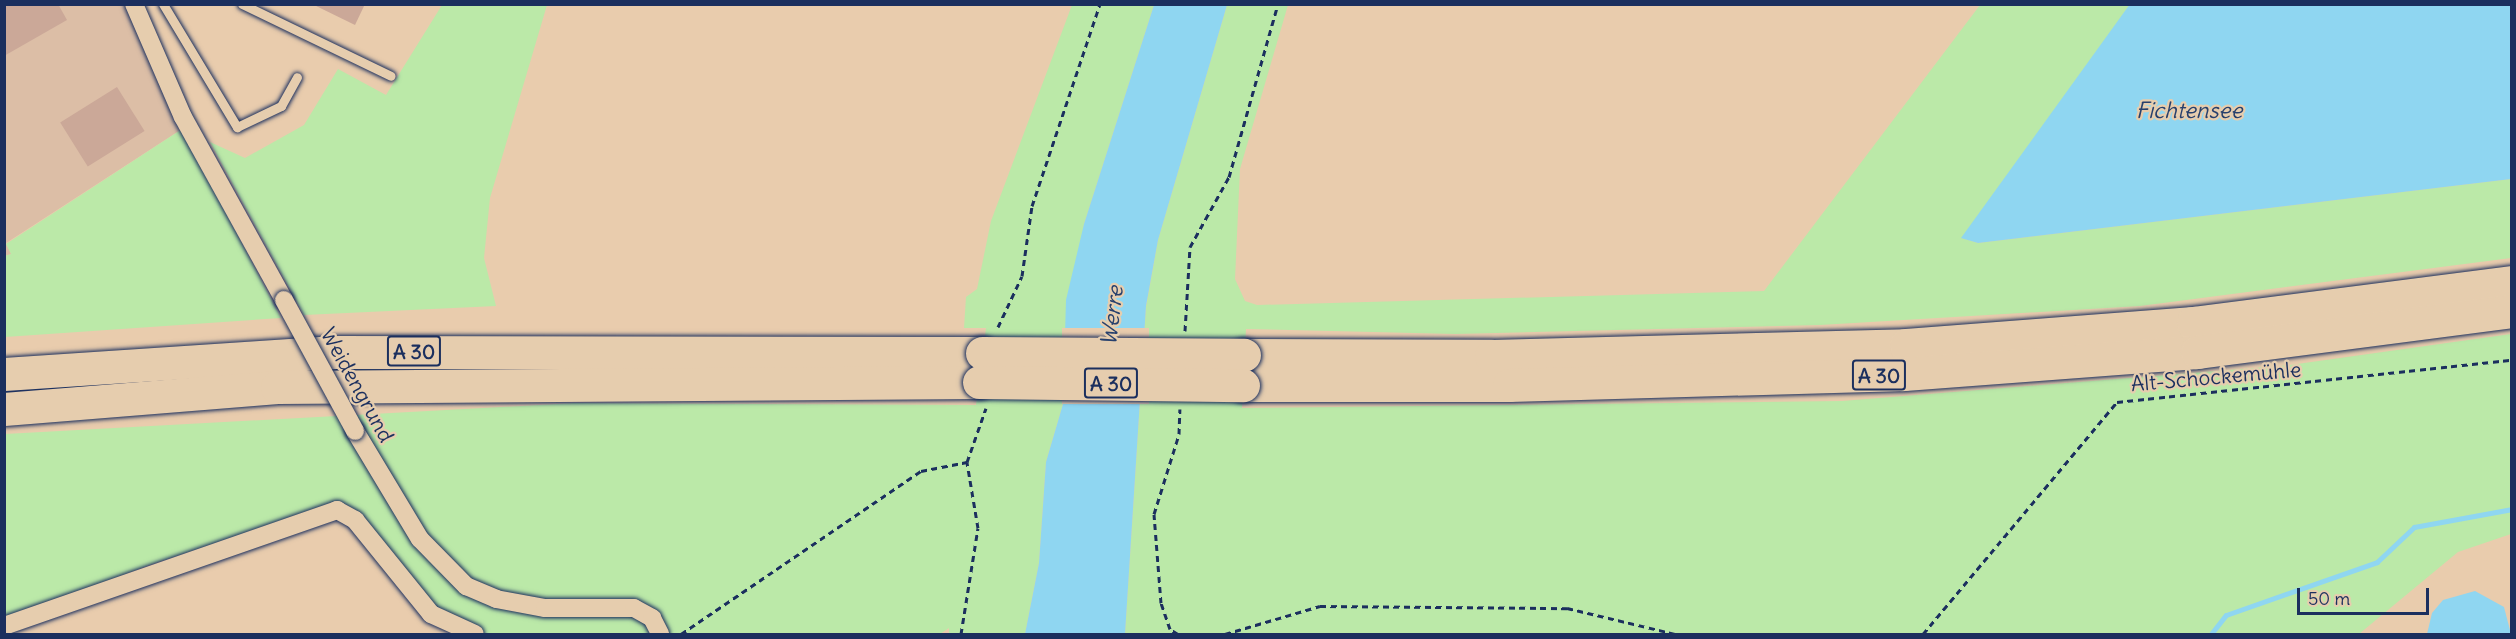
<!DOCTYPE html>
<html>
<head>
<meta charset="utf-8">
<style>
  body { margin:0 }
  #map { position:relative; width:2516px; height:639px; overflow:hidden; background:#e9ccad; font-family:Delius,sans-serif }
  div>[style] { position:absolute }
  .built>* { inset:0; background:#dcbea6 }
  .green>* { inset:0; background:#bbe9a8 }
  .water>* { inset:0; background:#8fd6f1 }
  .pier>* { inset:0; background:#e9ccad; transform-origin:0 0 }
  .stream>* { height:5px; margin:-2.5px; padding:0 2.5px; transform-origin:2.5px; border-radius:2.5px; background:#8fd6f1 }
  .building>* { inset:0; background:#cba898; transform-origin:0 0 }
  .path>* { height:3px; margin-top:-1.5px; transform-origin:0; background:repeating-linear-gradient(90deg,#1b2f5e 0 6px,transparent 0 10.5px) }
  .roads { filter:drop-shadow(0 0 2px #1b2f5e) drop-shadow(0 0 2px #1b2f5e) }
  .lane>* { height:9px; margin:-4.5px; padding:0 4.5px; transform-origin:4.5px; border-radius:4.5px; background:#e6cdae }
  .street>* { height:18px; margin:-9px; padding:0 9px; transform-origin:9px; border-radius:9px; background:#e6cdae }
  .highway>* { height:33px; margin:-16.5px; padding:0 16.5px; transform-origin:16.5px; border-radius:16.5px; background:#e6cdae }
  .bridges { filter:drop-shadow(0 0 2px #1b2f5e) drop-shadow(0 0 2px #1b2f5e) }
  .street-bridge>* { height:18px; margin:-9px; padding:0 9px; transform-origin:9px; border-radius:9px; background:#e6cdae }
  .highway-bridge>* { height:33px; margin:-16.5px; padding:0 16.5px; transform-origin:16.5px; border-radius:16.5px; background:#e6cdae }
  span { translate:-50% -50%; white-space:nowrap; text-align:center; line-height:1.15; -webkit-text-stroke:4.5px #e6cdae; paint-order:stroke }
  .shield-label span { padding:2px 4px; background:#e6cdae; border:2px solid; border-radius:4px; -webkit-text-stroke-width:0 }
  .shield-label { font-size:20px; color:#1b2f5e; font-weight:700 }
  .street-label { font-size:21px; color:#1b2f5e }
  .water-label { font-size:22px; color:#27406d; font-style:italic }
  .frame { position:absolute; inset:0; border:6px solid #1b2f5e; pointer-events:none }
  .scale { position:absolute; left:2297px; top:588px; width:132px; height:27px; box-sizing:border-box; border:3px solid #1b2f5e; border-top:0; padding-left:8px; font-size:18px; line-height:21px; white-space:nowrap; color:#1b2f5e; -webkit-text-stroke:4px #e6cdae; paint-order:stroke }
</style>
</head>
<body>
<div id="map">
  <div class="built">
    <i style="clip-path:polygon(5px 5px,126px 5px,182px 129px,6px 243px,11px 254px,5px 256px)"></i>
  </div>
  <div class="green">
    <i style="clip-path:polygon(442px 5px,547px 5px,490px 198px,484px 258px,496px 306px,304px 315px,210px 142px,245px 158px,304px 125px,338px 69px,386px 95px)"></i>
    <i style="clip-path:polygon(1072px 5px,1154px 5px,1084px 224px,1063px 404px,1046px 462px,1039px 563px,1025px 634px,949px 634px,949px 628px,940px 634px,484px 634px,465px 630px,408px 587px,347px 505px,337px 504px,149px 565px,5px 621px,5px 434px,575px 403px,976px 405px,986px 328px,964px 328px,966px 297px,977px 289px,991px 221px)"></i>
    <i style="clip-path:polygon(1227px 5px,1288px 5px,1240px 169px,1235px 279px,1245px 301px,1257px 305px,1764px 291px,1980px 5px,2130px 5px,1962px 238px,1978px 243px,2511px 179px,2511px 258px,2140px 306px,1820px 325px,1455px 334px,1246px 329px,1242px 408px,1842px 401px,2290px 365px,2511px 334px,2511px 534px,2458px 552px,2359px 634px,1125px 634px,1146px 307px,1158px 240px)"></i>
    <i style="clip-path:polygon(182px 129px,281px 318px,5px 337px,4px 256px,11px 254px,6px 244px)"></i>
  </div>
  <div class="water">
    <i style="clip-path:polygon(2130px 4px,2511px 5px,2511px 179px,1978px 243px,1961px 238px)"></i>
    <i style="clip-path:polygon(1154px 5px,1227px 5px,1158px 240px,1146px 306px,1125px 634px,1025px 634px,1039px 563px,1046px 462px,1063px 404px,1066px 300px,1084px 224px)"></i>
    <i style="clip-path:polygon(2475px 591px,2504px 607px,2511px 634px,2427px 634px,2432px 613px,2443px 600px)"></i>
  </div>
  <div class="pier">
    <i style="left:1062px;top:328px;width:87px;height:76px"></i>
  </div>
  <div class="stream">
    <i style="left:2211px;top:634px;width:24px;rotate:-52deg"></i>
    <i style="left:2226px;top:615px;width:160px;rotate:-19.3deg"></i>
    <i style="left:2377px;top:562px;width:51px;rotate:-43.4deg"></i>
    <i style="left:2414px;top:527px;width:100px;rotate:-10.4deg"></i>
  </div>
  <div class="building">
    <i style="clip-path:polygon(4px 4px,58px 4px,67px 20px,4px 56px)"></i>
    <i style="clip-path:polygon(312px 4px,365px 4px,355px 25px)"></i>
    <i style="left:117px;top:87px;width:52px;height:67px;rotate:58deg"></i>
  </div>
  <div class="path">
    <i style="left:998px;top:327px;width:56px;rotate:-64.8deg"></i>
    <i style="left:1022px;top:276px;width:71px;rotate:-81.9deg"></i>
    <i style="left:1032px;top:206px;width:213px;rotate:-71.4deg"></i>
    <i style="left:1185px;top:331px;width:84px;rotate:-86.6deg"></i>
    <i style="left:1190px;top:247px;width:80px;rotate:-60.9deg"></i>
    <i style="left:1229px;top:177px;width:180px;rotate:-74.2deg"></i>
    <i style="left:681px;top:634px;width:290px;rotate:-34.2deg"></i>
    <i style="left:921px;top:471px;width:47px;rotate:-11.1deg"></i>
    <i style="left:961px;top:634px;width:107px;rotate:-80.9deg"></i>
    <i style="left:978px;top:528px;width:67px;rotate:-99.5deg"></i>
    <i style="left:967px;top:462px;width:57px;rotate:-70.6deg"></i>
    <i style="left:1178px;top:634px;width:9px;rotate:-148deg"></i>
    <i style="left:1170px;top:629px;width:28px;rotate:-109deg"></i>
    <i style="left:1161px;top:603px;width:89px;rotate:-94.5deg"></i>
    <i style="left:1154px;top:514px;width:84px;rotate:-72.6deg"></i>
    <i style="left:1179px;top:434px;width:25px;rotate:-88deg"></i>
    <i style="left:1225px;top:634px;width:99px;rotate:-16.4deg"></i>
    <i style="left:1320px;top:606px;width:247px;rotate:0.5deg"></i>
    <i style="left:1567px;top:608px;width:111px;rotate:13.5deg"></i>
    <i style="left:1923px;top:634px;width:302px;rotate:-50.1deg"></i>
    <i style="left:2117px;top:402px;width:397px;rotate:-6.1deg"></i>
  </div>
  <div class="roads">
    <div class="lane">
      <i style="left:163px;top:4px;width:144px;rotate:59deg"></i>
      <i style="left:237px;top:127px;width:49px;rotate:-25.5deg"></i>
      <i style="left:281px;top:106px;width:33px;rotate:-61deg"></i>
      <i style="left:242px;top:4px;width:165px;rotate:25.8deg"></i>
    </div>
    <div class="street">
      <i style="left:134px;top:4px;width:123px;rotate:66.6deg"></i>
      <i style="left:183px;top:117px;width:209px;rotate:61.1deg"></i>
      <i style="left:355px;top:431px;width:126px;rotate:59deg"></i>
      <i style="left:420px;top:539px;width:66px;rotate:45.6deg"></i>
      <i style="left:466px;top:586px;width:33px;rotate:23deg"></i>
      <i style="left:496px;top:599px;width:50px;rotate:10.4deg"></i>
      <i style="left:545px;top:608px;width:89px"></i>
      <i style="left:634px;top:608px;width:21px;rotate:29deg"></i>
      <i style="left:652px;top:618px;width:18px;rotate:63deg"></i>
      <i style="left:4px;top:626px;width:353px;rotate:-19.2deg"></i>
      <i style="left:337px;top:510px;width:21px;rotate:29deg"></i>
      <i style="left:355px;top:520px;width:121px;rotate:51deg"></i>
      <i style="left:431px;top:614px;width:48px;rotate:24.4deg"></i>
    </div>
    <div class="highway">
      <i style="left:1244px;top:355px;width:247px;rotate:0.2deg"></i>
      <i style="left:1491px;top:356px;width:415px;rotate:-1.5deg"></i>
      <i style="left:1906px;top:345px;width:288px;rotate:-4.4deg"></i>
      <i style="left:2193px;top:323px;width:322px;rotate:-7.3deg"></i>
      <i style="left:4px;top:374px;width:332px;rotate:-3.8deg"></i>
      <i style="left:335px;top:352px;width:647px;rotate:0.09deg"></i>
      <i style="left:1243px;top:385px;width:266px"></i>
      <i style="left:1509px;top:385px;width:395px;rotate:-1.6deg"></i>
      <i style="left:1904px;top:374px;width:294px;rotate:-4.3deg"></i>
      <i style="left:2197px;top:352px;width:318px;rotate:-7.4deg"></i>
      <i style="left:4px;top:409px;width:274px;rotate:-4.6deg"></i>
      <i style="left:277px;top:387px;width:702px;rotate:-0.41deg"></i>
    </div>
  </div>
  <div class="bridges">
    <div class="street-bridge">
      <i style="left:284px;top:300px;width:149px;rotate:61.5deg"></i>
    </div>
    <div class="highway-bridge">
      <i style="left:982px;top:353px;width:262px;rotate:0.4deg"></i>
      <i style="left:979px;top:382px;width:264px;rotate:0.7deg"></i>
    </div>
  </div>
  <div class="shield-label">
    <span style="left:414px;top:351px">A 30</span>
    <span style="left:1879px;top:375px">A 30</span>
    <span style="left:1111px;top:383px">A 30</span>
  </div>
  <div class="street-label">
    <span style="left:2216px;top:377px;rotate:-5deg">Alt-Schockemühle</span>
    <span style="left:357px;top:385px;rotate:61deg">Weidengrund</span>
  </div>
  <div class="water-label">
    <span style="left:2189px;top:111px">Fichtensee</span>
    <span style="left:1112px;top:316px;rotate:-83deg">Werre</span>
  </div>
  <div class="frame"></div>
  <div class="scale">50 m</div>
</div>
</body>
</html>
